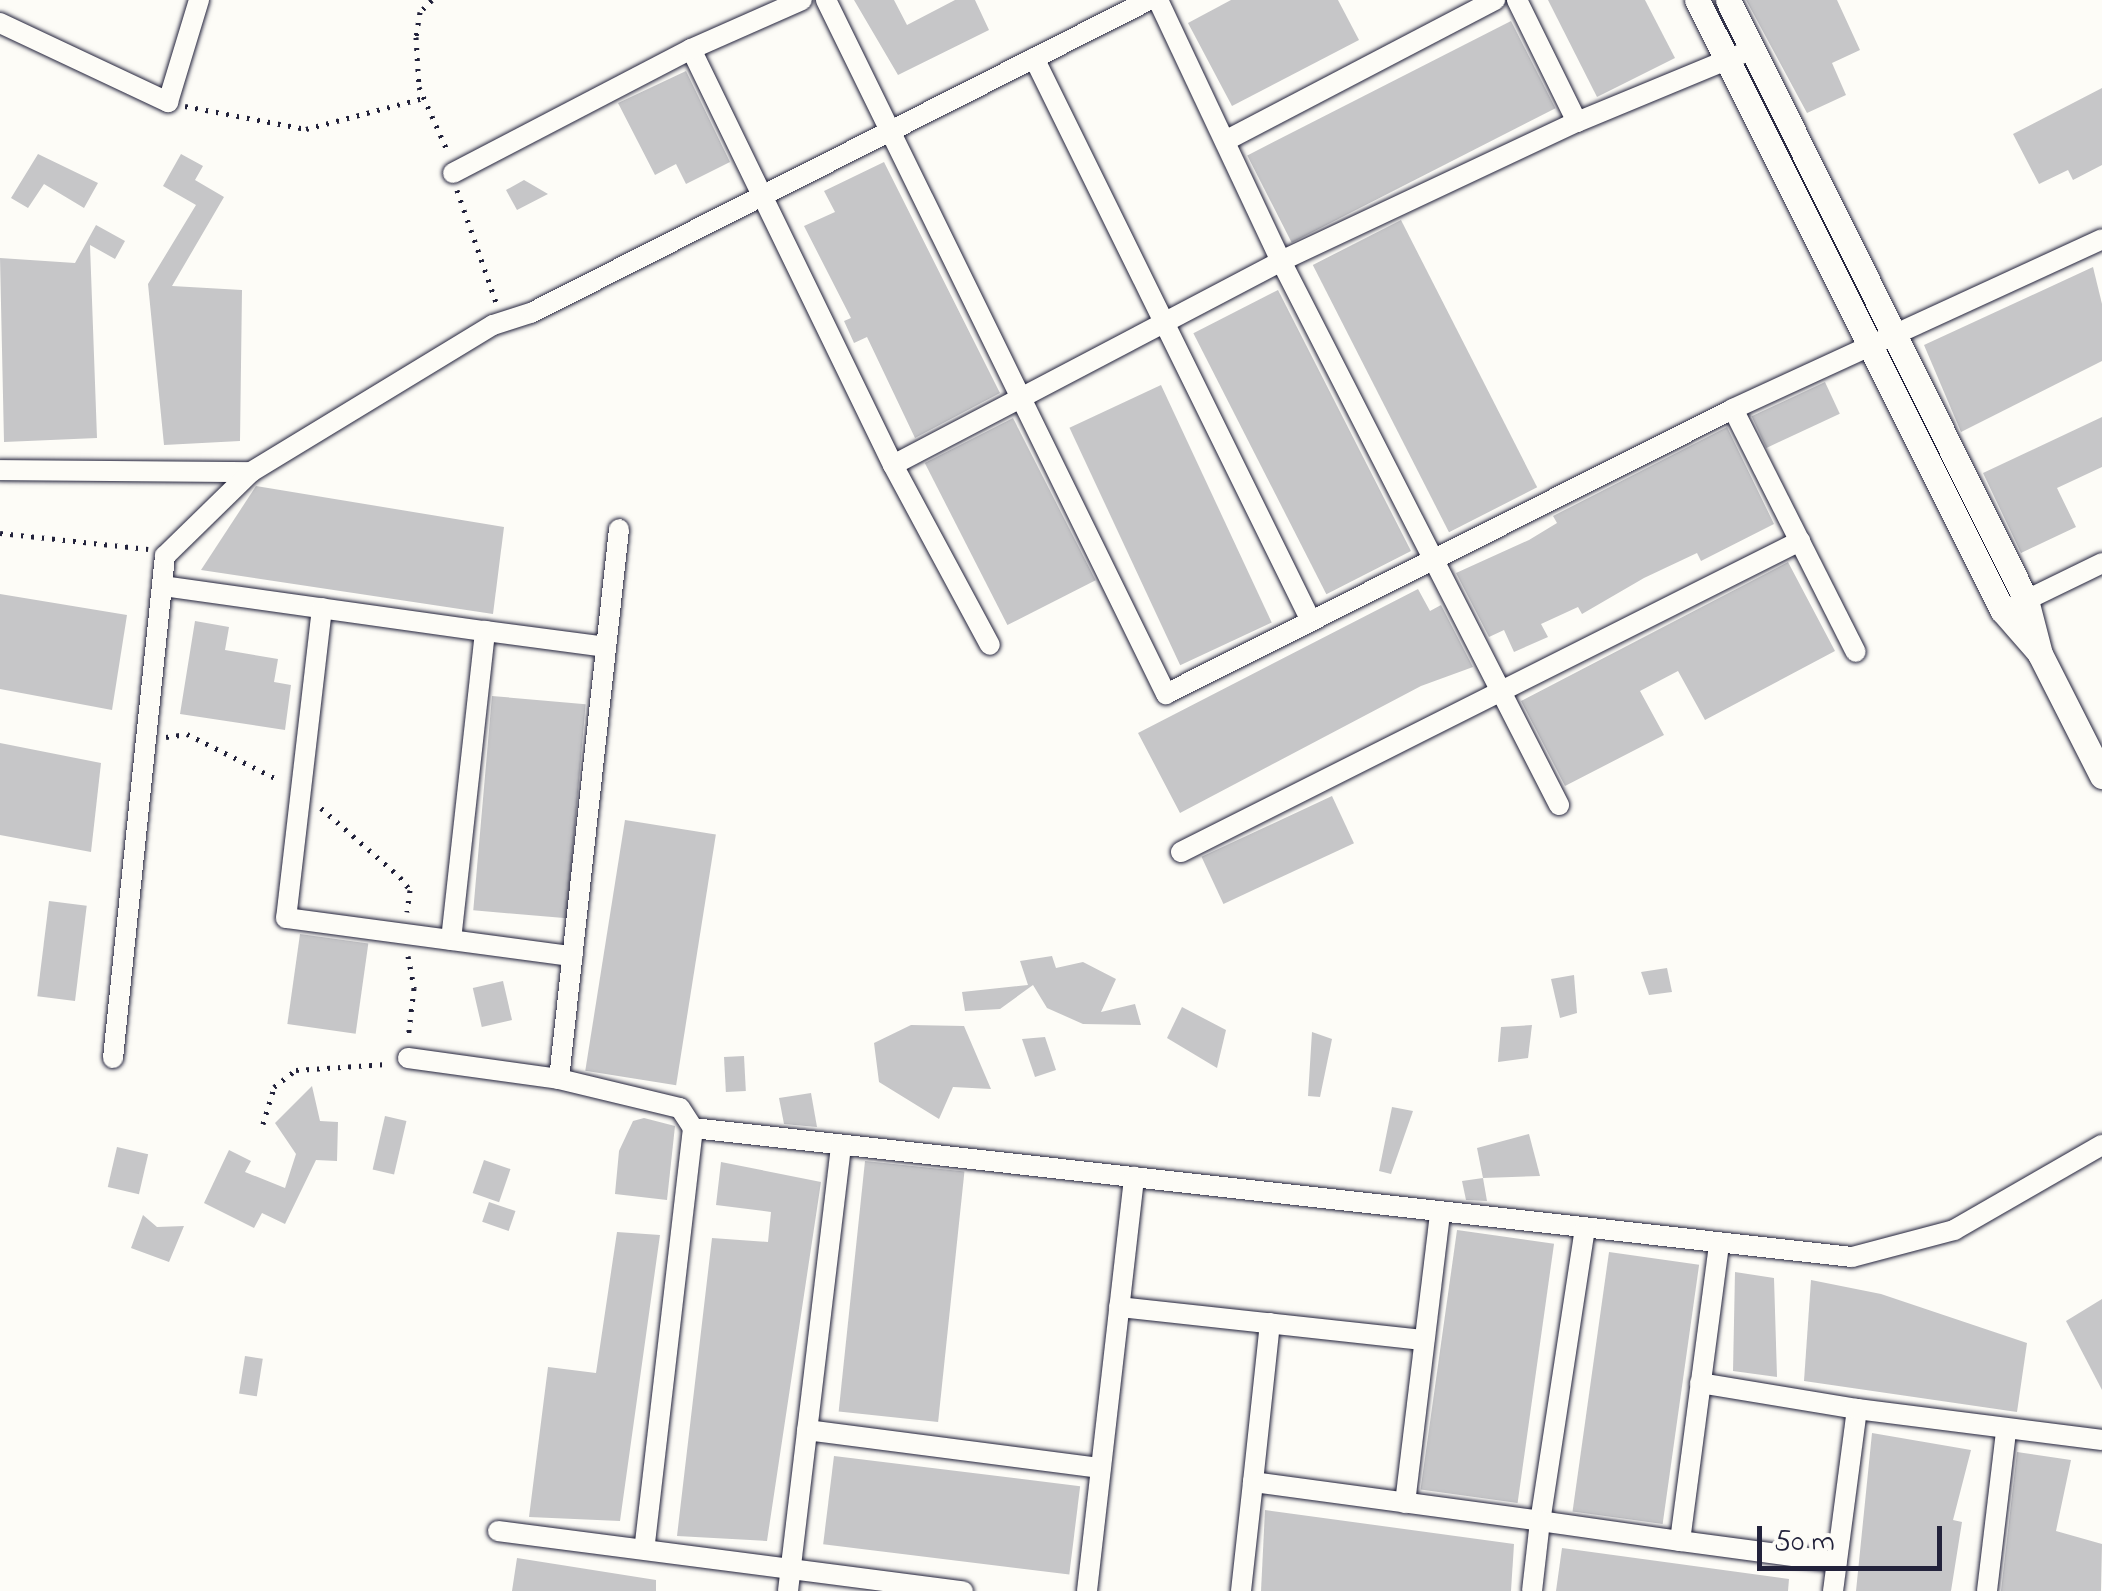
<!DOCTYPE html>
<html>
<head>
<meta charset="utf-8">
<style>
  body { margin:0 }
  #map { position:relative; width:2102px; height:1591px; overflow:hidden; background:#fdfcf7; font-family:"Indie Flower",sans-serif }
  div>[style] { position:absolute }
  .building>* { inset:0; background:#c6c6c8; transform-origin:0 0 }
  .path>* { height:5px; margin-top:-2.5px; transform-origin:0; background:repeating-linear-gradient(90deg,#22223b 0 2.5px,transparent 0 10.5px) }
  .roads { filter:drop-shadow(0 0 2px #22223b) drop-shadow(0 0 2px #22223b) }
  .minor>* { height:20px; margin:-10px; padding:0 10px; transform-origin:10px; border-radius:10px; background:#fdfcf7 }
  .tertiary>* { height:25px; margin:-12.5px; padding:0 12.5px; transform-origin:12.5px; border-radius:12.5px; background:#fdfcf7 }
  span { translate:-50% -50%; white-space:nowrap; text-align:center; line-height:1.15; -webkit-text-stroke:10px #fdfcf7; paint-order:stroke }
  .scale { position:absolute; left:1757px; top:1526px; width:185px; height:45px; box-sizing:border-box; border:5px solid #22223b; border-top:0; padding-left:12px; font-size:30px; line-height:35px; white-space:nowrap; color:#22223b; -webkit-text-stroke:8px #fdfcf7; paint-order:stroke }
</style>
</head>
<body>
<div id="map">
  <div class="building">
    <i style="clip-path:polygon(854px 0,894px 0,907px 25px,955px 0,975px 0,989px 30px,898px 75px)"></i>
    <i style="clip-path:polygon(1231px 0,1338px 0,1359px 40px,1232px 106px,1188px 23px)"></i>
    <i style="clip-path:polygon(1548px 0,1645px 0,1675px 58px,1597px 97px)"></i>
    <i style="clip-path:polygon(1746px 0,1837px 0,1860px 50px,1832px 63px,1846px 95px,1807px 113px)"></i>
    <i style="left:1511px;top:21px;width:98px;height:296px;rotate:63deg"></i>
    <i style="clip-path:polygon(686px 71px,730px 162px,686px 184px,676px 164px,655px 175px,618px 103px)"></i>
    <i style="clip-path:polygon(2102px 88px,2102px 165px,2073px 180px,2068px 170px,2039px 184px,2013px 134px)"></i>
    <i style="clip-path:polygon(38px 154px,98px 183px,84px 208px,44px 184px,28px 208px,11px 198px)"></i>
    <i style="clip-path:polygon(181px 154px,203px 166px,195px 180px,224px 197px,172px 286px,242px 290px,240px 441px,164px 445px,148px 284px,196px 205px,163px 186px)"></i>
    <i style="clip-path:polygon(884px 162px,1000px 393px,915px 438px,867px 337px,854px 343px,844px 321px,851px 318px,804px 226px,835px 212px,824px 191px)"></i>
    <i style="clip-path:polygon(524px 180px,548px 194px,517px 210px,506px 190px)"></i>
    <i style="left:1401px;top:220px;width:300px;height:99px;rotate:63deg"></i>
    <i style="clip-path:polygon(96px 225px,125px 241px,115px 259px,90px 245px,97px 438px,4px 442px,0 258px,75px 263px)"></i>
    <i style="clip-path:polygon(2093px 267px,2102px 304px,2102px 361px,1961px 432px,1924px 345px)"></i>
    <i style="left:1278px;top:290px;width:293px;height:95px;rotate:63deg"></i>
    <i style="left:1825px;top:382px;width:35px;height:81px;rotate:65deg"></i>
    <i style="left:1161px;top:385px;width:262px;height:101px;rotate:65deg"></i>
    <i style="clip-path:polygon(2102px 417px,2102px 467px,2057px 488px,2076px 527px,2021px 553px,1983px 473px)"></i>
    <i style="left:1013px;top:418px;width:182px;height:99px;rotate:63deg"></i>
    <i style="clip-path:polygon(1727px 427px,1774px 524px,1701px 561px,1697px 553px,1644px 578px,1582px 614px,1578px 607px,1541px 624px,1548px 637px,1514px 652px,1504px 630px,1489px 637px,1456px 573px,1529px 540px,1557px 523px,1553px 516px)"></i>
    <i style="clip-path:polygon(256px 486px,504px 527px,493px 614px,201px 570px)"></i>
    <i style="clip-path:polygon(1788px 562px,1835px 651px,1705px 720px,1678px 671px,1640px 691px,1664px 735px,1565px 786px,1521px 701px)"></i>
    <i style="clip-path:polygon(1418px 589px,1430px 611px,1441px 605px,1473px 667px,1421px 686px,1180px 813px,1138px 733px)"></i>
    <i style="clip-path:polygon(0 594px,127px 615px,112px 710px,0 689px)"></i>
    <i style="clip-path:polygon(195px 621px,229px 627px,225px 650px,278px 659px,274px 682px,291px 685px,285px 730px,180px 714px)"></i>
    <i style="left:492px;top:696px;width:94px;height:215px;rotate:5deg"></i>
    <i style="clip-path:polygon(0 743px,101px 763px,91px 852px,0 835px)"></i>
    <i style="left:1332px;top:796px;width:52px;height:144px;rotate:65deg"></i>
    <i style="left:625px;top:820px;width:92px;height:254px;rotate:9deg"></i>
    <i style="left:49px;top:901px;width:38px;height:96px;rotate:7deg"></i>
    <i style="left:300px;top:934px;width:69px;height:91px;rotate:8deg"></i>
    <i style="clip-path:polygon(1052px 956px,1056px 968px,1083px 962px,1116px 979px,1101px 1012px,1135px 1004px,1141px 1025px,1083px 1024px,1047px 1008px,1033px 985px,1000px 1009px,965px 1011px,962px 992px,1028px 985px,1020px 961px)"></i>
    <i style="clip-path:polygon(1667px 968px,1672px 992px,1649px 995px,1641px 972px)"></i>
    <i style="clip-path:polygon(1574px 975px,1577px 1013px,1560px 1018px,1551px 979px)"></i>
    <i style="left:503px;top:981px;width:40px;height:31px;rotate:77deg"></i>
    <i style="clip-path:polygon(1182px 1007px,1226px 1030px,1217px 1068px,1167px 1038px)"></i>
    <i style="clip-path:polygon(911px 1025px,964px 1026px,991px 1089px,953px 1087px,939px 1119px,879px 1082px,874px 1043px)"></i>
    <i style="clip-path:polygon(1532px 1025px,1528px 1058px,1498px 1062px,1501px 1027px)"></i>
    <i style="clip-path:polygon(1312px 1032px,1332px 1039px,1320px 1097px,1308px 1096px)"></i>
    <i style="clip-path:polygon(1045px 1037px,1056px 1070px,1035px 1077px,1022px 1039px)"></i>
    <i style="left:744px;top:1056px;width:35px;height:20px;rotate:87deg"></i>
    <i style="clip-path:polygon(312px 1086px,320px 1121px,338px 1122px,337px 1161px,316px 1160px,285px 1224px,262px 1213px,254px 1228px,204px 1203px,229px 1150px,251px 1161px,245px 1172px,285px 1188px,296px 1154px,275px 1123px)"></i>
    <i style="clip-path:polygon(811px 1093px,817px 1127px,784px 1124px,779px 1098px)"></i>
    <i style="clip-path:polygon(1392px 1107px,1413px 1111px,1391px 1174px,1379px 1171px)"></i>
    <i style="left:385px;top:1116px;width:22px;height:55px;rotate:13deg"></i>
    <i style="clip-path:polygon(644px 1118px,675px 1126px,667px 1200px,615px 1194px,619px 1151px,633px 1121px)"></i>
    <i style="clip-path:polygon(1529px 1134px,1540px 1176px,1483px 1178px,1477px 1148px)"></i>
    <i style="left:117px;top:1147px;width:32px;height:41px;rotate:13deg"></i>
    <i style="left:484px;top:1160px;width:28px;height:35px;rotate:19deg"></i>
    <i style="left:865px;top:1161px;width:100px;height:252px;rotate:6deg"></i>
    <i style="clip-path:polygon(721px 1162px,821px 1182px,767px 1541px,677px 1536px,712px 1238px,768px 1242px,771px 1212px,716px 1205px)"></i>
    <i style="clip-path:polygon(1483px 1178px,1487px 1201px,1466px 1200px,1462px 1181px)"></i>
    <i style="left:489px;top:1202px;width:28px;height:21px;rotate:19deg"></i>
    <i style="clip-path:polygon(143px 1215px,157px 1227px,184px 1226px,169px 1262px,131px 1248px)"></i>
    <i style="left:1457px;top:1230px;width:98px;height:262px;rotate:8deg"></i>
    <i style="clip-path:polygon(617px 1232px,660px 1235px,620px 1521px,529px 1517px,548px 1367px,596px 1373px)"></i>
    <i style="left:1609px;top:1252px;width:91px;height:262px;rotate:8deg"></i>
    <i style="clip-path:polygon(1735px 1272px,1774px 1278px,1777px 1377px,1733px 1371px)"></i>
    <i style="clip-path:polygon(1811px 1280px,1881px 1294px,2027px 1343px,2017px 1412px,1804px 1381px)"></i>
    <i style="clip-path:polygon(2102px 1299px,2102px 1390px,2066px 1321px)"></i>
    <i style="left:245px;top:1356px;width:18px;height:38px;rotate:9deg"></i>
    <i style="clip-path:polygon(1872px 1433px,1971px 1450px,1953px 1520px,1962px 1522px,1951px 1591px,1856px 1591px)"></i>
    <i style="clip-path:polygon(2017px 1452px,2071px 1460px,2056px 1531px,2102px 1544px,2101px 1591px,2001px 1591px)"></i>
    <i style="left:834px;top:1456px;width:248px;height:89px;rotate:7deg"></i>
    <i style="clip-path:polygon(1265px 1510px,1514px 1544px,1511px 1591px,1261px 1591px)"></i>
    <i style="clip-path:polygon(1562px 1548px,1789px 1579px,1788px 1591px,1556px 1591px)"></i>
    <i style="clip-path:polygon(517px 1558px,656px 1580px,656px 1591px,512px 1591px)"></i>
  </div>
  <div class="path">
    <i style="left:432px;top:0;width:17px;rotate:135deg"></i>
    <i style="left:420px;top:12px;width:25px;rotate:99deg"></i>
    <i style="left:416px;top:37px;width:50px;rotate:86.6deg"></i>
    <i style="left:419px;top:87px;width:69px;rotate:66deg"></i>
    <i style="left:185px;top:106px;width:123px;rotate:10.8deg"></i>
    <i style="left:306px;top:129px;width:121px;rotate:-14.8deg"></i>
    <i style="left:457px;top:190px;width:119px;rotate:70.8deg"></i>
    <i style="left:0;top:533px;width:149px;rotate:6.2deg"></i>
    <i style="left:166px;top:737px;width:21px;rotate:-8deg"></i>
    <i style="left:187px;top:734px;width:103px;rotate:26.6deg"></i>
    <i style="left:321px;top:808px;width:105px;rotate:41.1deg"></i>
    <i style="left:400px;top:877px;width:16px;rotate:52deg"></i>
    <i style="left:410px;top:890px;width:22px;rotate:98deg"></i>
    <i style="left:408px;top:956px;width:33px;rotate:79deg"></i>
    <i style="left:414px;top:988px;width:51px;rotate:96.7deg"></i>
    <i style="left:263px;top:1124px;width:39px;rotate:-73deg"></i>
    <i style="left:274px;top:1087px;width:28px;rotate:-38deg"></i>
    <i style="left:296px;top:1070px;width:91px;rotate:-3.8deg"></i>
  </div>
  <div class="roads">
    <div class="minor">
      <i style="left:826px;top:0;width:773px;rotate:63.9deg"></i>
      <i style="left:1166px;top:694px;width:635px;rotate:-26.69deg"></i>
      <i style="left:1733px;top:409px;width:406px;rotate:-24.7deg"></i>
      <i style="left:1158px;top:0;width:289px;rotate:64.8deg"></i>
      <i style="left:1281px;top:261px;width:327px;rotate:-25.2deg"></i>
      <i style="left:1577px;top:122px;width:178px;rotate:-22.5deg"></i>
      <i style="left:1517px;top:0;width:136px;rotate:63.8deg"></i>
      <i style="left:0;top:23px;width:186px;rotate:25.2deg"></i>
      <i style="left:168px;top:102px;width:107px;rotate:-73.1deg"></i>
      <i style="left:691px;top:49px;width:462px;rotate:64.1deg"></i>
      <i style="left:893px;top:465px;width:204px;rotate:61.7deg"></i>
      <i style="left:1034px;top:58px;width:627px;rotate:63.8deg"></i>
      <i style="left:1225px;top:141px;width:305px;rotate:-27.6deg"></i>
      <i style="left:453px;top:173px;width:268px;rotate:-27.5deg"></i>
      <i style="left:691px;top:49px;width:121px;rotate:-23.8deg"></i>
      <i style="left:1733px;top:409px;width:272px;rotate:63.2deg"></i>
      <i style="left:893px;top:465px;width:438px;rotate:-27.7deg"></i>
      <i style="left:1281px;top:261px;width:611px;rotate:62.93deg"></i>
      <i style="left:0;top:470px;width:251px;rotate:0.5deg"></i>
      <i style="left:163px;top:586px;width:325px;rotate:8deg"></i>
      <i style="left:2014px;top:606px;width:98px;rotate:-26deg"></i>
      <i style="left:322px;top:608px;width:312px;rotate:96.6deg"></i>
      <i style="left:286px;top:918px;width:289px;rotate:7.6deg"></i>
      <i style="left:1181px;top:852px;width:693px;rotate:-26.68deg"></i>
      <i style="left:451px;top:940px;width:311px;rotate:-83.7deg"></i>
      <i style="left:485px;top:631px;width:122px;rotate:7.5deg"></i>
      <i style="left:113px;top:1058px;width:505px;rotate:-84.09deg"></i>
      <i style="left:165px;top:556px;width:120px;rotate:-44.3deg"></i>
      <i style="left:251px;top:472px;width:283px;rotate:-31.3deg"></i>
      <i style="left:493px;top:325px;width:40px;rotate:-18deg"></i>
      <i style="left:531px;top:313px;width:693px;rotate:-26.86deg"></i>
      <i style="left:408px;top:1058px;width:152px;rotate:7.9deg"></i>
      <i style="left:559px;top:1079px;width:124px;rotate:13.5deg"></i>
      <i style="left:680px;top:1108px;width:24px;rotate:57deg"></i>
      <i style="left:693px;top:1128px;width:424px;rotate:96.6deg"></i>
      <i style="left:559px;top:1079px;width:553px;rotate:-83.77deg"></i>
      <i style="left:693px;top:1128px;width:1166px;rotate:6.35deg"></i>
      <i style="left:1852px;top:1257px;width:106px;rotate:-14.8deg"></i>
      <i style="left:1954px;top:1230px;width:171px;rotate:-29.9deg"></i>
      <i style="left:1585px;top:1228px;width:296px;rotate:98.7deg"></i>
      <i style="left:1540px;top:1521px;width:141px;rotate:8.1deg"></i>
      <i style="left:1680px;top:1541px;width:301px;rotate:-82.5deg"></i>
      <i style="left:1119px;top:1307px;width:307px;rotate:6.2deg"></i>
      <i style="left:1700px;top:1383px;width:159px;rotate:9.4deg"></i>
      <i style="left:1857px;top:1409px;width:184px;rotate:97.5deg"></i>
      <i style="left:1857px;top:1409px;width:247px;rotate:7.2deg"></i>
      <i style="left:807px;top:1430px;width:296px;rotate:7.4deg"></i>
      <i style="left:1253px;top:1482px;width:160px;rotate:-83.9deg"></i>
      <i style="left:1405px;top:1503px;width:293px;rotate:-83.1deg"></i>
      <i style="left:498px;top:1531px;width:469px;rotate:7.4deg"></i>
      <i style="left:1680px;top:1541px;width:158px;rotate:7.6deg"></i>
      <i style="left:788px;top:1591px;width:448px;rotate:-83.2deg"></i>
      <i style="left:1087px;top:1591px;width:417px;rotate:-83.5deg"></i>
      <i style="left:1241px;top:1591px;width:110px;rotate:-83.7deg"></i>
      <i style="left:1253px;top:1482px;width:290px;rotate:7.7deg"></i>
      <i style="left:1540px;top:1521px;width:70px;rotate:96.5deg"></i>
      <i style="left:1987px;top:1591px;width:161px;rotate:-83.2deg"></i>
    </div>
    <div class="tertiary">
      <i style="left:1697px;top:0;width:683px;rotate:63.4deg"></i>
      <i style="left:2003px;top:611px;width:52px;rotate:48.9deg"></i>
      <i style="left:1728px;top:0;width:670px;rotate:63.59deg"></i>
      <i style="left:2026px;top:600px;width:56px;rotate:75.5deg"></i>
      <i style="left:2040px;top:654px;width:137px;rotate:63.1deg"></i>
    </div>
  </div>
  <div class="scale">50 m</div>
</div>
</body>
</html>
